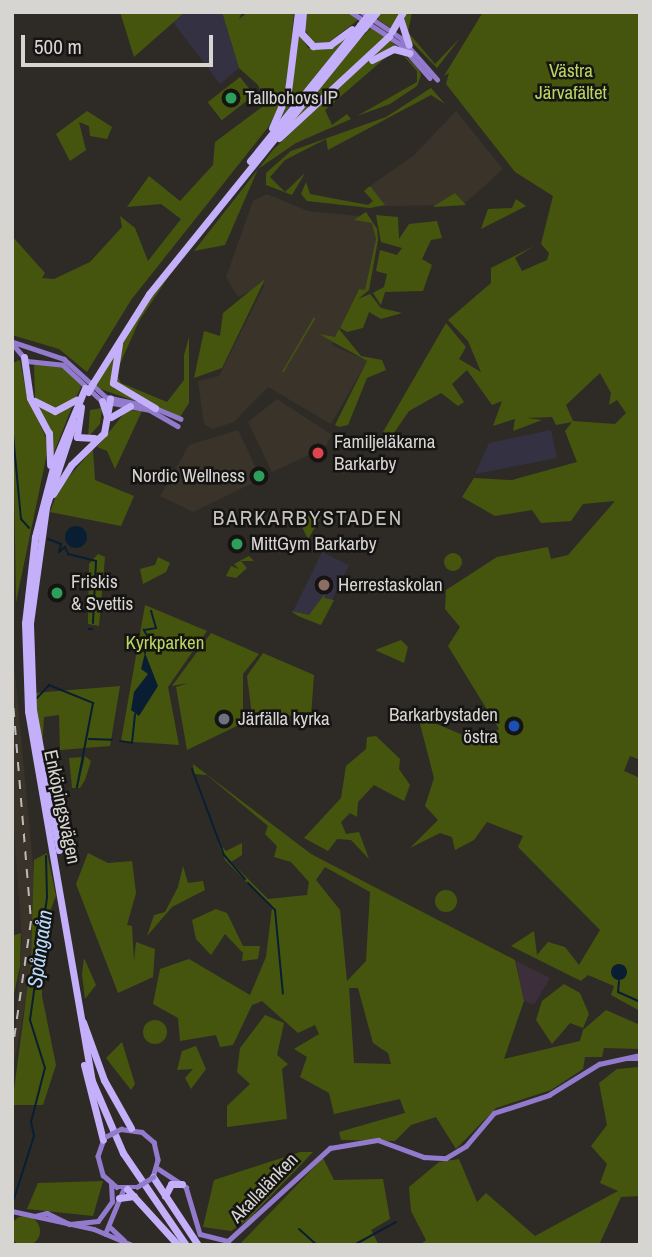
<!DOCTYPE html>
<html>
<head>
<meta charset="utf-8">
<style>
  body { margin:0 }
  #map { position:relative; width:652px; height:1257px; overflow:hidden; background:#2e2b27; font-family:"Archivo Narrow",sans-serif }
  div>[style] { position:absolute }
  .built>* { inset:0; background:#39332a }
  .industrial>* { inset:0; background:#3c2e3b }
  .education>* { inset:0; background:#333142; transform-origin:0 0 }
  .green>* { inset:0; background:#46550e; transform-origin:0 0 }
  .round { border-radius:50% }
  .water>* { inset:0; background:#091e32 }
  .stream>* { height:2px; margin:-1px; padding:0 1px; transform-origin:1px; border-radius:1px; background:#091e32 }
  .secondary>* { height:4.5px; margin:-2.25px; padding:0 2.25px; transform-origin:2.25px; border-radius:2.25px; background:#927bcc }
  .highway>* { height:7px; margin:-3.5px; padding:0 3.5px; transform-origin:3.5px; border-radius:3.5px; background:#c3affa }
  .rail>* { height:2px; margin-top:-1px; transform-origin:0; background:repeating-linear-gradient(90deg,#bdbbb8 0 9px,transparent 0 18px) }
  .secondary-bridge>* { height:4.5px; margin:-2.25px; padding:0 2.25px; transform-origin:2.25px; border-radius:2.25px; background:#927bcc }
  .highway-bridge>* { height:7px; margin:-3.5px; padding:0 3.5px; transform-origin:3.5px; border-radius:3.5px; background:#c3affa }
  .dots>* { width:19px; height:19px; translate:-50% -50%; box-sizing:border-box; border:4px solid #151412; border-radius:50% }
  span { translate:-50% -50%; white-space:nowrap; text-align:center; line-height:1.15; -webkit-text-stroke:5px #151412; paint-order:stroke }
  .park-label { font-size:19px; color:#b9d660 }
  .poi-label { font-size:19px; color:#d6d5d2 }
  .left { translate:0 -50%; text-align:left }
  .right { translate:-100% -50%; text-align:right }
  .street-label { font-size:19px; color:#d6d5d2 }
  .neighbourhood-label { font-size:21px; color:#c6c3bd; letter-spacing:2px }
  .water-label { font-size:21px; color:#b8dafc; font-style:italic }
  .frame { position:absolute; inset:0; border:14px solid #d6d5d2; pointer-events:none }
  .scale { position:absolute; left:21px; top:35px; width:192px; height:32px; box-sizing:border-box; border:4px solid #d6d5d2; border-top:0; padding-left:9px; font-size:21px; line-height:24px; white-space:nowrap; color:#d6d5d2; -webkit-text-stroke:5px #151412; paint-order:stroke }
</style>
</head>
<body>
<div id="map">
  <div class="built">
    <i style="clip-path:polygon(456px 111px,503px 169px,463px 205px,381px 206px,366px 189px,413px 156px)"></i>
    <i style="clip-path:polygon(267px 194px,308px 211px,369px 217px,378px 230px,367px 290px,358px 290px,332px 345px,367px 361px,331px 424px,268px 387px,234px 422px,212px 429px,204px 424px,198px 381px,219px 376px,265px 284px,238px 297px,226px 277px,253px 201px)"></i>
    <i style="clip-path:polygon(277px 399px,332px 435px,320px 456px,313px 453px,272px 472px,248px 422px)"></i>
    <i style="clip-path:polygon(238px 430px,261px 479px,193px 512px,160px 496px,189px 445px)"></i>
    <i style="clip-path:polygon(12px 641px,35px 887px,30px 978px,12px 1073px,22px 940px,12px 803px)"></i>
  </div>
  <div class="industrial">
    <i style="clip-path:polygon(516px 961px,550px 978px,534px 1005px,524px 1001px)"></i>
  </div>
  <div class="education">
    <i style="clip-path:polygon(185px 12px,222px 12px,239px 68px,220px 84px,173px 22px)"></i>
    <i style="clip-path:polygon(551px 430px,557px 458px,475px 474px,489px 443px)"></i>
    <i style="left:322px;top:552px;width:30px;height:67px;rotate:26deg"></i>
  </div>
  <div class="green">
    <i style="clip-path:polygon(120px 12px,185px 12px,134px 57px)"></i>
    <i style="clip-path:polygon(222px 12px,242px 12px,239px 19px,248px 12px,294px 12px,287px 90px,269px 126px,131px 300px,87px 372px,59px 349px,12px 335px,12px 236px,45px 273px,42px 278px,54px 279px,90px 262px,122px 227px,120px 216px,135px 228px,148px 261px,181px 219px,161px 204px,127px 207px,149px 176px,180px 201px,213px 165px,215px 142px,266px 104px,258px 85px,239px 68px)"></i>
    <i style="clip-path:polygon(305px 12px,347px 12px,358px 20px,329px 42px,312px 43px,302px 23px)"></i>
    <i style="clip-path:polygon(382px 12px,401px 12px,391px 28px,377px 19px)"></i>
    <i style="clip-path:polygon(405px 12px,412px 12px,408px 32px,435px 64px,460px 38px,437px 68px,404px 34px)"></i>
    <i style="clip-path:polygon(evenodd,483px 12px,640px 12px,640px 760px,630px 756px,624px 771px,640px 778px,640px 1011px,611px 995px,614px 986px,588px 975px,581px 981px,511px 946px,534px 931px,537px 955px,548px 942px,565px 947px,579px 965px,600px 930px,518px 847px,523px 836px,487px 822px,474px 840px,455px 850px,452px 837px,440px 833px,410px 848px,438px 820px,425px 806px,434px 778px,418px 716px,465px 736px,486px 737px,499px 729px,448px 646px,460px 627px,445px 609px,446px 590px,497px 557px,548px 547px,551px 559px,568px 555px,615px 501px,583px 504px,571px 521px,541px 523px,532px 510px,495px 516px,462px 497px,474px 478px,512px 480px,577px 462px,565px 431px,572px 422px,556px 425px,552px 417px,527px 418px,542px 420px,513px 431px,515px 419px,493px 426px,502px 401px,492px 405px,467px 370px,452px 384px,464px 402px,458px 406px,441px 393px,409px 411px,389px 440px,383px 432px,446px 323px,466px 347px,459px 359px,481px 372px,468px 341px,448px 320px,491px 283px,491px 268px,534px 246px,515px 258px,522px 271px,547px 260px,549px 253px,541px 244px,553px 196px,515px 172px,446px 84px,449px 73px,444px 76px,483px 12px,600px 373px,611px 393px,609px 405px,617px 400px,626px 413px,615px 424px,573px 421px,566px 405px,600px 373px)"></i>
    <i style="clip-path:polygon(372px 27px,386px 36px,285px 130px,357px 42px)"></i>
    <i style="clip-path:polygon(299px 34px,308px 48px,327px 49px,348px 36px,278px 121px)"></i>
    <i style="clip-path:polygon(389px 39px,419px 70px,421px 75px,417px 86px,390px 104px,357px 116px,417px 82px,417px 71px,402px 54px,391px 53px,325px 110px,332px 125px,347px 114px,351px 119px,296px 143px,258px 169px,225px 245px,194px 251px,273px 150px)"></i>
    <i style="left:240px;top:77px;width:23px;height:41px;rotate:52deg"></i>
    <i style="clip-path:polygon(431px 88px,445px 104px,431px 95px,328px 150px,326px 139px,285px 160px,270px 177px,285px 192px,305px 173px,292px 195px,266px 185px,266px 173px,291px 151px,386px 117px)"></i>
    <i style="clip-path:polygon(87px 111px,112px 127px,107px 139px,90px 136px,89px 126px,79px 122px,86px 150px,70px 161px,56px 134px)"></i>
    <i style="clip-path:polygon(306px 182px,310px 194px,368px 205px,373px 201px,364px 191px,370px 186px,385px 205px,370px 208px,307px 201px,301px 194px)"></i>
    <i style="clip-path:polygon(455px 193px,466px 205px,434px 207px,434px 206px)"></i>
    <i style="clip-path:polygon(516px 199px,526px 206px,481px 229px,488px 209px,512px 208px)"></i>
    <i style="clip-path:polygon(366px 212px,377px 229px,378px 240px,369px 290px,358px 299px,370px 294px,381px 308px,402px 313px,381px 319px,369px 312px,363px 328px,347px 332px,340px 328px,359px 289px,365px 290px,376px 239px,372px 223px,354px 220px)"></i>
    <i style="clip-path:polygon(376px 215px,398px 217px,399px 239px,409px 224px,437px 221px,442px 238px,431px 240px,422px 259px,432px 265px,423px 291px,385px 292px,381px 305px,373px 293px,384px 287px,387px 274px,376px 271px,380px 250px,397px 255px,402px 248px,381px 242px)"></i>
    <i style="clip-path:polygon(175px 267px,139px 321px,116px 373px,121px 383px,167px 402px,184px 380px,184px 355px,189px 337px,189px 403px,180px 417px,95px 387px,149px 301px)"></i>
    <i style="clip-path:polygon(265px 279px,222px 368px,194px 378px,204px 331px,220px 336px,223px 313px)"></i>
    <i style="clip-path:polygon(314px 317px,315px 319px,283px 373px,282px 372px)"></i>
    <i style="clip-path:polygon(339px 329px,361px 356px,382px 360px,386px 370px,367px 378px,348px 425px,339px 427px,335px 425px,367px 361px,319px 334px,335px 337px)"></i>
    <i style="clip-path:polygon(20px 360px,27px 397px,49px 444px,16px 602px,12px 363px)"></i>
    <i style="clip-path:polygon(34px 363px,63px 367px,82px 385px,74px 401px,53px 410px,35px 398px)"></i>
    <i style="clip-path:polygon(34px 402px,51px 413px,72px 407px,53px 455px)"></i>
    <i style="clip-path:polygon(102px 408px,100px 424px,88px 437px,90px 410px)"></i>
    <i style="clip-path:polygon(127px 410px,142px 411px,115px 469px,107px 451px,97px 447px)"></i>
    <i style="clip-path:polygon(93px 449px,95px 480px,134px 496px,121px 526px,50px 512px,59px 488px)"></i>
    <i style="clip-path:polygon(305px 510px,320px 519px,308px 539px,296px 515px)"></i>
    <i class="round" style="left:444px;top:553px;width:18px;height:18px"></i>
    <i style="clip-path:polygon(98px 554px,105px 557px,99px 626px,88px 624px,89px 564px)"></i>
    <i style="clip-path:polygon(249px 556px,254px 561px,241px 561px,247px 568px,236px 578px,226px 576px,231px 566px,239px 569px,234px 564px)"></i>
    <i style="clip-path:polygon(158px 557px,170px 563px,166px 572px,143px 584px,140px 569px,155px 565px)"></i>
    <i style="clip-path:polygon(327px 591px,324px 598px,334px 600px,321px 625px,298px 616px,291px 611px,309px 615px)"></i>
    <i style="clip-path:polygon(145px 605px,207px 631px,168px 687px,179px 745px,121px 741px)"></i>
    <i style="clip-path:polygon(211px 633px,259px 654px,243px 674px,243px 723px,187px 750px,176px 687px,188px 683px,172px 686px)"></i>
    <i style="clip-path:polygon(401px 640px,408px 647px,404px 663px,375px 650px)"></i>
    <i style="clip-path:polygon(263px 653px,314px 675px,311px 716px,252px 715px,247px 676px)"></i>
    <i style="clip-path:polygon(120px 686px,110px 746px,60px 750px,59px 715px,44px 717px,42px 750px,34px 693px)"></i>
    <i style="clip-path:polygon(376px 736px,400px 759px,399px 769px,410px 785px,404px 801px,374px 785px,358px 802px,357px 817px,350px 813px,341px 822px,346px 834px,359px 832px,369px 859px,351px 840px,337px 839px,328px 851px,304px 838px,341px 798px,346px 766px,366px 749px,367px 737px)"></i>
    <i style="clip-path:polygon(85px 756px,91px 761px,85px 780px,80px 788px,72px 788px,69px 758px,83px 757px,78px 787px)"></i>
    <i style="clip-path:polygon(evenodd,193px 764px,311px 854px,515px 960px,524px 1001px,504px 1059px,580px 1041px,583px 1030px,606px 1010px,640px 1025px,640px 1049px,604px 1048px,602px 1057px,585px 1057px,583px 1069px,551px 1090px,496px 1108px,456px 1149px,436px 1117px,411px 1125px,395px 1141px,341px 1140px,339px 1132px,405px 1113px,400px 1099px,334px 1114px,329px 1093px,300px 1077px,307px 1057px,294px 1049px,319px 1034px,315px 1025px,298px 1033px,262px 1001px,252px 1005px,233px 1045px,220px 1047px,216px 1035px,180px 1041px,178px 1018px,153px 1004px,160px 969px,189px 959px,250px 995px,266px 957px,272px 908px,225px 860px,218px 843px,226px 851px,242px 843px,242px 855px,231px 862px,268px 899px,307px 895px,309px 882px,291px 862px,274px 857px,277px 846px,265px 834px,268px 826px,207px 775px,194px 774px,193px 764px,325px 867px,370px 892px,366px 961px,347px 981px,340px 910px,316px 880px,325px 867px,193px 764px,349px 988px,358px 988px,373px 1043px,388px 1053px,391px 1064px,354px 1063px,349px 988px)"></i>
    <i style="clip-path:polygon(47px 853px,56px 896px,44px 926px,42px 996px,56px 1065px,43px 1105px,12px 1105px,31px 961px,34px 860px)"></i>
    <i style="clip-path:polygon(88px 853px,108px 863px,132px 861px,136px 893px,127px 925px,132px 926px,134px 961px,136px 942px,155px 949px,153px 977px,118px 993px,76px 884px)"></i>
    <i style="clip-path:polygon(183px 866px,188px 883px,203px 881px,205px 890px,172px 907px,147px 936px,154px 915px,165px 912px,178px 887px)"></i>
    <i class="round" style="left:435px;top:890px;width:22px;height:22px"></i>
    <i style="clip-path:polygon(216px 909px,227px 913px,243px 946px,260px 946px,258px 959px,242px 961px,243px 953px,225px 934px,211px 955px,196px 939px,192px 920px)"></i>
    <i style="clip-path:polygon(21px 933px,20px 966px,12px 1003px,12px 936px)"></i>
    <i style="clip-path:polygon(84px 958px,96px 985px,85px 999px,82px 974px)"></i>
    <i style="clip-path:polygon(564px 984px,580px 993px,589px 1014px,583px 1028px,570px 1023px,552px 1044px,536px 1020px,542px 1001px)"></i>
    <i style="clip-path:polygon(265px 1015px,284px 1023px,277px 1055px,288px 1064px,282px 1069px,287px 1119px,227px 1127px,227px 1106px,250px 1084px,237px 1072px,240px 1048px)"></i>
    <i class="round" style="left:143px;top:1020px;width:24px;height:24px"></i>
    <i style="clip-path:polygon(122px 1042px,135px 1084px,131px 1090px,106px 1058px)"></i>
    <i style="clip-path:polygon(196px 1046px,206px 1069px,191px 1089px,185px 1078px,193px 1069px,177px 1070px,182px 1051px)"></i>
    <i style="clip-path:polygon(640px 1067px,640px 1196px,621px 1197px,599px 1245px,420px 1245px,426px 1240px,411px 1211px,409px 1187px,439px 1162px,459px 1159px,477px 1202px,486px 1193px,535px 1236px,618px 1191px,600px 1183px,607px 1164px,591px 1146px,607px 1125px,599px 1083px,617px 1069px)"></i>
    <i style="clip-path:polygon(300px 1152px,313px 1152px,248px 1220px,231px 1231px,203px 1227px,214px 1180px)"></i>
    <i style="clip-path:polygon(323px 1158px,334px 1180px,383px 1179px,390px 1219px,371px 1230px,379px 1245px,239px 1245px)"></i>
    <i style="clip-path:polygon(103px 1181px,93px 1216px,27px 1209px,38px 1183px)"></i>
    <i class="round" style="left:10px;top:1216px;width:30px;height:30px"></i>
  </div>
  <div class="water">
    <i class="round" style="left:65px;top:526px;width:22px;height:22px"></i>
    <i style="clip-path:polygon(145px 653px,158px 686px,139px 716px,131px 710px,134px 692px,148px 674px,141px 669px)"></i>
    <i class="round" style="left:611px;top:964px;width:16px;height:16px"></i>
  </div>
  <div class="stream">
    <i style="left:12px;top:424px;width:95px;rotate:84.6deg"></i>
    <i style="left:21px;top:519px;width:12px;rotate:48deg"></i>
    <i style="left:48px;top:539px;width:14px;rotate:21deg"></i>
    <i style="left:61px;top:544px;width:8px;rotate:104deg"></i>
    <i style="left:59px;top:552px;width:8px;rotate:-40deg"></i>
    <i style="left:65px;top:547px;width:8px;rotate:67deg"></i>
    <i style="left:68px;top:554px;width:29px;rotate:14deg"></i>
    <i style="left:96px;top:561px;width:62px;rotate:92.8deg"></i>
    <i style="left:89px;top:629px;width:3px"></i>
    <i style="left:145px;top:653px;width:10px;rotate:-107deg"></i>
    <i style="left:142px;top:643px;width:8px;rotate:-14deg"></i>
    <i style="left:150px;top:641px;width:13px;rotate:-119deg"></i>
    <i style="left:144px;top:630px;width:12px;rotate:-9deg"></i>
    <i style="left:156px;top:628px;width:18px;rotate:-106deg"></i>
    <i style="left:37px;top:698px;width:18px;rotate:-47deg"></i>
    <i style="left:49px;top:685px;width:48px;rotate:22.2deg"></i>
    <i style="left:93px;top:703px;width:86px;rotate:100.8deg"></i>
    <i style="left:89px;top:739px;width:23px;rotate:2deg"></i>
    <i style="left:120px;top:741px;width:12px;rotate:9deg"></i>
    <i style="left:132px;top:743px;width:29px;rotate:-84deg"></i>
    <i style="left:192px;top:769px;width:92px;rotate:69.6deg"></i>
    <i style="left:224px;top:855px;width:32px;rotate:49deg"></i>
    <i style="left:66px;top:848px;width:19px;rotate:-78deg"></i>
    <i style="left:248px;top:883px;width:38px;rotate:45deg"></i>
    <i style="left:275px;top:910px;width:84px;rotate:84.6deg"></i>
    <i style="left:619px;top:981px;width:11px;rotate:95deg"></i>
    <i style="left:618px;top:992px;width:24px;rotate:24deg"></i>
    <i style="left:12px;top:1205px;width:72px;rotate:-72.3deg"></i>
    <i style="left:34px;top:1136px;width:14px;rotate:-102deg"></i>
    <i style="left:31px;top:1122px;width:56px;rotate:-75.5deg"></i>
    <i style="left:45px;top:1068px;width:50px;rotate:-107.4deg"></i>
    <i style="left:30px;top:1020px;width:124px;rotate:-82.1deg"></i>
    <i style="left:47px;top:897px;width:41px;rotate:-91.4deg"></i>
    <i style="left:299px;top:1229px;width:24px;rotate:42deg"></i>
    <i style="left:264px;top:1245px;width:17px"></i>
    <i style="left:354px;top:1245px;width:48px;rotate:-28.7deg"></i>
  </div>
  <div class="secondary">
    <i style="left:351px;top:12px;width:59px;rotate:33.1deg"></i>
    <i style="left:400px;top:44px;width:45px;rotate:48.6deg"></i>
    <i style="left:362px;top:12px;width:47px;rotate:33.7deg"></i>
    <i style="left:401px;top:38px;width:55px;rotate:48.7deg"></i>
    <i style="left:13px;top:342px;width:54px;rotate:18.4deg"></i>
    <i style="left:64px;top:359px;width:57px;rotate:42.1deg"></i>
    <i style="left:106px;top:397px;width:40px;rotate:12deg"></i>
    <i style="left:12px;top:343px;width:23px;rotate:50deg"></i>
    <i style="left:27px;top:361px;width:36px;rotate:6deg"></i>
    <i style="left:63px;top:365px;width:53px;rotate:42.7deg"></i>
    <i style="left:102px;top:401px;width:49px;rotate:10.6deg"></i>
    <i style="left:150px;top:410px;width:32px;rotate:30deg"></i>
    <i style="left:153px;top:407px;width:30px;rotate:23deg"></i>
    <i style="left:627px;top:1059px;width:13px"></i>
    <i style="left:121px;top:1129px;width:21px;rotate:8deg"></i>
    <i style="left:142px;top:1132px;width:16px;rotate:40deg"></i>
    <i style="left:154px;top:1142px;width:18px;rotate:77deg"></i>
    <i style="left:158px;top:1160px;width:18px;rotate:106deg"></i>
    <i style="left:104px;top:1139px;width:18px;rotate:109deg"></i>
    <i style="left:98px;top:1156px;width:20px;rotate:75deg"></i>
    <i style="left:103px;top:1175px;width:18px;rotate:41deg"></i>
    <i style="left:117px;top:1187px;width:20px"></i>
    <i style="left:157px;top:1168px;width:35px;rotate:33deg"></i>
    <i style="left:186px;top:1187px;width:49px;rotate:73.4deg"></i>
    <i style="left:200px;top:1234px;width:29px;rotate:14deg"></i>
    <i style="left:228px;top:1241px;width:138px;rotate:-42.4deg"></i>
    <i style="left:330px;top:1148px;width:49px;rotate:-9.5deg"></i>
    <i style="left:378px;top:1140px;width:49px;rotate:20.3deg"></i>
    <i style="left:424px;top:1157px;width:22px;rotate:3deg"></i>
    <i style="left:446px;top:1158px;width:23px;rotate:-31deg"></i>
    <i style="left:466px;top:1146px;width:43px;rotate:-49.7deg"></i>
    <i style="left:494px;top:1113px;width:58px;rotate:-18.1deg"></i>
    <i style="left:549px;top:1095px;width:59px;rotate:-31.8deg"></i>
    <i style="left:599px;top:1064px;width:42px;rotate:-12.4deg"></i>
    <i style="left:12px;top:1211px;width:84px;rotate:12.4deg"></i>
    <i style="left:94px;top:1229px;width:41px;rotate:22.8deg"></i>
    <i style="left:35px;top:1216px;width:12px;rotate:-14deg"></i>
    <i style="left:47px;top:1213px;width:25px;rotate:26deg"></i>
    <i style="left:70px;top:1224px;width:28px;rotate:-6deg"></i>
    <i style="left:98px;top:1221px;width:24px;rotate:-54deg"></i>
    <i style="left:112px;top:1202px;width:19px;rotate:-93deg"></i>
    <i style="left:111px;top:1228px;width:18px;rotate:43deg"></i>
    <i style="left:105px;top:1234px;width:50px;rotate:-67.6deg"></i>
  </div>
  <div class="highway">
    <i style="left:303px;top:12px;width:21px;rotate:95deg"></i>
    <i style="left:301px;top:33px;width:18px;rotate:47deg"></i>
    <i style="left:313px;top:46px;width:17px;rotate:-3deg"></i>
    <i style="left:330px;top:45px;width:27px;rotate:-36deg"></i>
    <i style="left:400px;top:18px;width:28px;rotate:72deg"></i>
    <i style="left:392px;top:31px;width:22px;rotate:-60deg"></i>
    <i style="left:372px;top:60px;width:25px;rotate:-27deg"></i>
    <i style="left:394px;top:49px;width:16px;rotate:15deg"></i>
    <i style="left:272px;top:128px;width:40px;rotate:-66.6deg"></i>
    <i style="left:288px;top:91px;width:80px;rotate:-82.8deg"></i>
    <i style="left:279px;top:138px;width:150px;rotate:-42.8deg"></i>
    <i style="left:250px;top:161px;width:175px;rotate:-51deg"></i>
    <i style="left:119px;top:344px;width:39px;rotate:99deg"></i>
    <i style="left:113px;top:383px;width:49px;rotate:30.8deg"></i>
    <i style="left:24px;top:357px;width:41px;rotate:81.7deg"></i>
    <i style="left:30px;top:398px;width:40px;rotate:62deg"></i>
    <i style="left:49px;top:433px;width:32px;rotate:88deg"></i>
    <i style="left:93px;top:383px;width:105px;rotate:-57.8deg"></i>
    <i style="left:149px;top:294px;width:342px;rotate:-51.1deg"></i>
    <i style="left:85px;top:388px;width:78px;rotate:112.6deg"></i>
    <i style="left:55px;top:460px;width:80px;rotate:104.6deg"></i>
    <i style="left:35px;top:537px;width:87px;rotate:96.6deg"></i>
    <i style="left:25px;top:623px;width:88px;rotate:88deg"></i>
    <i style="left:28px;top:711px;width:375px;rotate:80.2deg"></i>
    <i style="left:92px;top:1081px;width:78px;rotate:66.7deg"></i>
    <i style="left:123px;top:1153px;width:112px;rotate:55.6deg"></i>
    <i style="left:35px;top:401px;width:22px;rotate:27deg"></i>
    <i style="left:55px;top:411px;width:24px;rotate:-28deg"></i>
    <i style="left:102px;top:401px;width:16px;rotate:72deg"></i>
    <i style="left:81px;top:407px;width:30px;rotate:98deg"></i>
    <i style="left:77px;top:437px;width:17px;rotate:3deg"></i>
    <i style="left:111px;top:417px;width:22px;rotate:-30deg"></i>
    <i style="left:53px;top:494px;width:34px;rotate:-58deg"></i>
    <i style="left:71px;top:465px;width:46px;rotate:-44.1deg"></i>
    <i style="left:104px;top:433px;width:35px;rotate:-80deg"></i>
    <i style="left:59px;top:850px;width:142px;rotate:-100.5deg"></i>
    <i style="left:33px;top:710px;width:87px;rotate:-92deg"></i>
    <i style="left:30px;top:623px;width:117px;rotate:-82.1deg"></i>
    <i style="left:46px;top:507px;width:89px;rotate:-71.8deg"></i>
    <i style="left:83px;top:1022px;width:62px;rotate:70.1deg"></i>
    <i style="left:104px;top:1080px;width:55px;rotate:60.6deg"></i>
    <i style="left:84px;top:1065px;width:77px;rotate:75.8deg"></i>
    <i style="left:153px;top:1177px;width:82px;rotate:56.5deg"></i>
    <i style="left:127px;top:1189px;width:76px;rotate:47.7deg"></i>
    <i style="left:165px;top:1196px;width:13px;rotate:-63deg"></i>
    <i style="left:171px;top:1184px;width:11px"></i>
    <i style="left:119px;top:1198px;width:15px;rotate:-8deg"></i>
  </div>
  <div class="rail">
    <i style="left:12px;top:690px;width:232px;rotate:85.3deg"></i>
    <i style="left:31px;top:921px;width:133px;rotate:98.2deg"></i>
  </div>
  <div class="secondary-bridge">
    <i style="left:107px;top:1136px;width:16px;rotate:-27deg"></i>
    <i style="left:137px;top:1187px;width:19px;rotate:-32deg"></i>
  </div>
  <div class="highway-bridge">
    <i style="left:360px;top:25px;width:16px;rotate:-52deg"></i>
    <i style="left:364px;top:28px;width:21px;rotate:-51deg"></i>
    <i style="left:88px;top:392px;width:10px;rotate:-61deg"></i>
  </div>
  <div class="dots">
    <i style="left:231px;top:98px;background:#2e9e5b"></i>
    <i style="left:318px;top:453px;background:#e0444e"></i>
    <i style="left:259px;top:476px;background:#2e9e5b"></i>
    <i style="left:237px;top:544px;background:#2e9e5b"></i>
    <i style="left:324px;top:585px;background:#8d6e63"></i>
    <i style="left:57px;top:593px;background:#2e9e5b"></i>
    <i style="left:224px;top:719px;background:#6b7280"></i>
    <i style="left:514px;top:726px;background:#1a4fb4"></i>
  </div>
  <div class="park-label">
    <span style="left:571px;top:82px">Västra<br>Järvafältet</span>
    <span style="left:165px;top:643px">Kyrkparken</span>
  </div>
  <div class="poi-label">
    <span class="left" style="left:245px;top:98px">Tallbohovs IP</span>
    <span class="left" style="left:334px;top:453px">Familjeläkarna<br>Barkarby</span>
    <span class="right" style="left:245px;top:476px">Nordic Wellness</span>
    <span class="left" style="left:251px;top:544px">MittGym Barkarby</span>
    <span class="left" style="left:71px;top:593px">Friskis<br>&amp; Svettis</span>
    <span class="left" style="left:338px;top:585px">Herrestaskolan</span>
    <span class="right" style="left:498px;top:726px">Barkarbystaden<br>östra</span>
    <span class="left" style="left:238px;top:719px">Järfälla kyrka</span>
  </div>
  <div class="street-label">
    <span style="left:62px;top:807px;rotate:78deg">Enköpingsvägen</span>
    <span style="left:264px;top:1188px;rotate:-46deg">Akallalänken</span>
  </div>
  <div class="neighbourhood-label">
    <span style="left:308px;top:518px">BARKARBYSTADEN</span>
  </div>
  <div class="water-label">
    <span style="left:40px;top:949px;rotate:-82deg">Spångaån</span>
  </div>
  <div class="frame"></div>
  <div class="scale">500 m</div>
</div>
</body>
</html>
